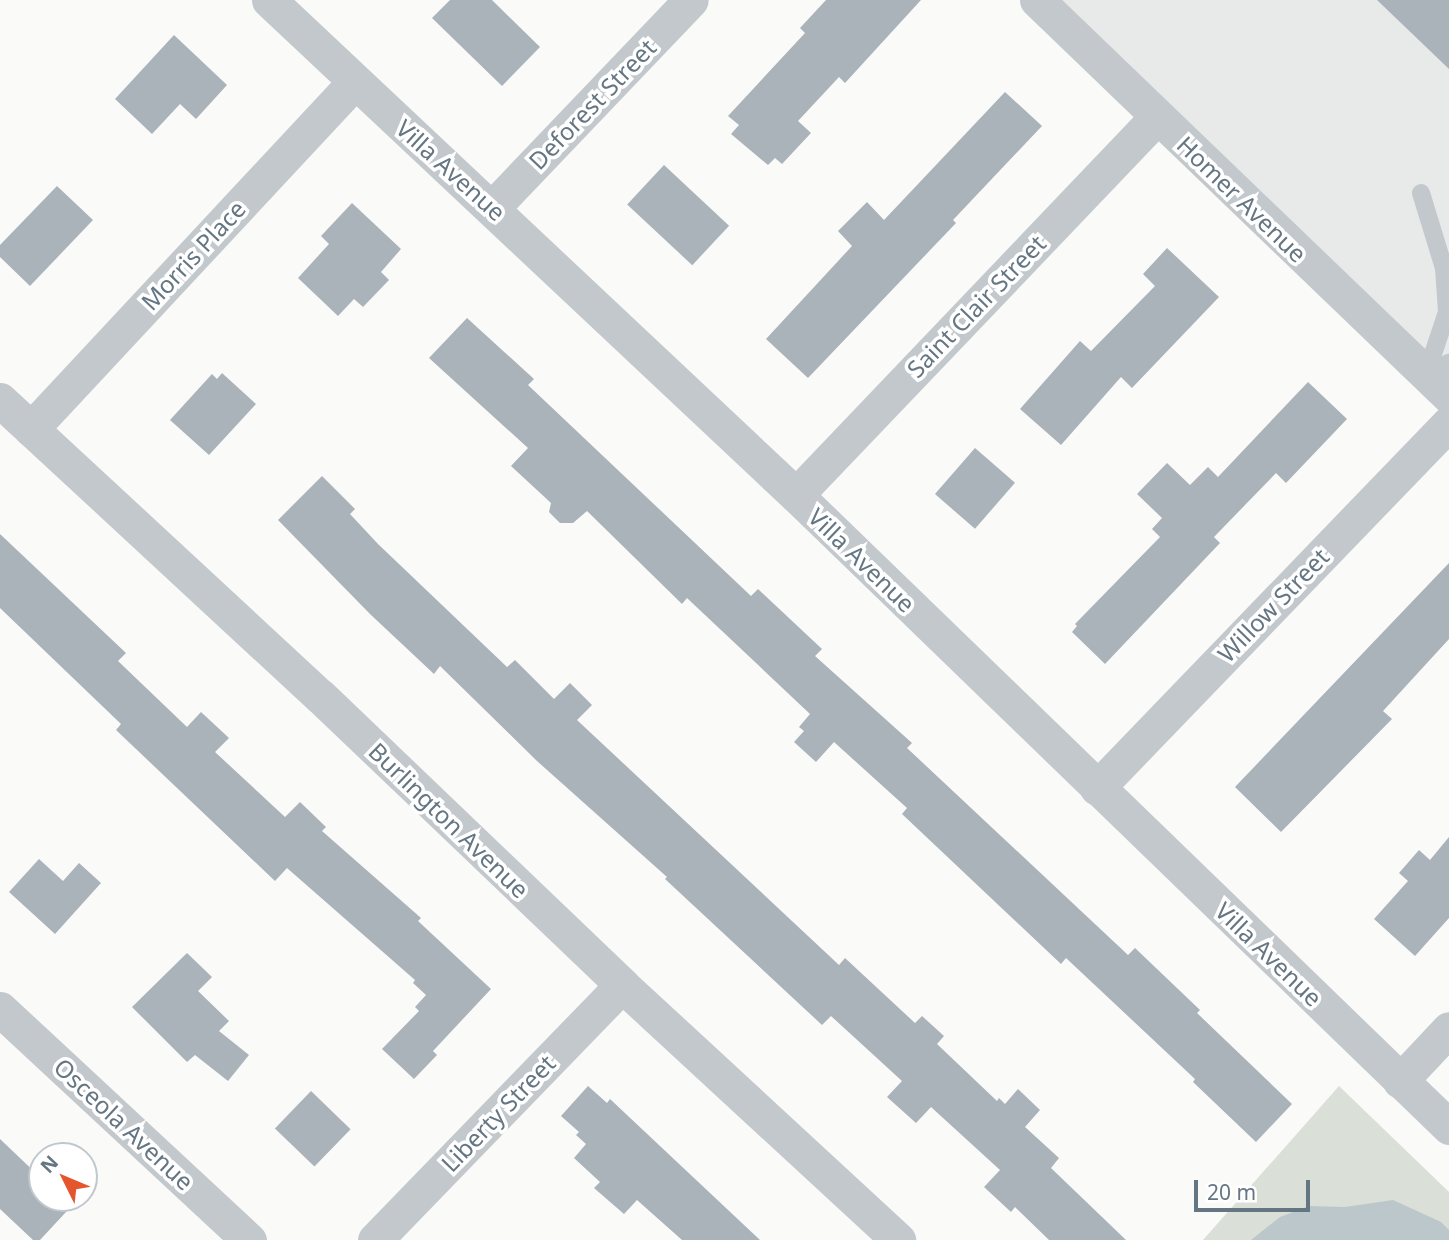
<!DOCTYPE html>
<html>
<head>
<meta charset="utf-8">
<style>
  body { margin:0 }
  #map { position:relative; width:1449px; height:1240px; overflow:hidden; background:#fafaf8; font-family:"Noto Sans",sans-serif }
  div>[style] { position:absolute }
  .built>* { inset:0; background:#e8e9e9 }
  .green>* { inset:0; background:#dadfd7 }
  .water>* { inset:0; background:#bbc7cb }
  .building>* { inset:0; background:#aab3b9; transform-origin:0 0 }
  .lane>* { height:18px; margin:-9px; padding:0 9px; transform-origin:9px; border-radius:9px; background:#c3c8cc }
  .street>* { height:35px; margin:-17.5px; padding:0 17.5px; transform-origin:17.5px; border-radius:17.5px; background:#c3c8cc }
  span { translate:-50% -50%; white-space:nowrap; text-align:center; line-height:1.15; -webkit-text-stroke:7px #fff; paint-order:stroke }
  .street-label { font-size:24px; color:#657683 }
  .north { position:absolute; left:28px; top:1142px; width:70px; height:70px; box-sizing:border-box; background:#fff; border:2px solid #c1c8cd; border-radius:50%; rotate:313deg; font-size:19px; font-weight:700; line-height:28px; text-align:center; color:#657683 }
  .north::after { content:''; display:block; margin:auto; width:24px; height:32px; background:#e4572e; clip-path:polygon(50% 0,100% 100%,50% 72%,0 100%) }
  .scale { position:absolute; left:1194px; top:1180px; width:116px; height:32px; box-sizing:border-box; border:4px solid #657683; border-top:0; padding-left:9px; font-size:21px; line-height:24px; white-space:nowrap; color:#657683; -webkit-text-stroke:5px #fff; paint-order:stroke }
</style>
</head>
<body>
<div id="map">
  <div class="built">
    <i style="clip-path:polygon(1031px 0,1449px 0,1449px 398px)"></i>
  </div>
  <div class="green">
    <i style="clip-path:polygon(1339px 1086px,1449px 1192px,1449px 1240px,1203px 1240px)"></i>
  </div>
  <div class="water">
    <i style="clip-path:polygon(1393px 1200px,1441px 1222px,1449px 1230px,1449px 1240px,1251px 1240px,1280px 1217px,1309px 1206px,1345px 1207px)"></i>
  </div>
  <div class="building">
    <i style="clip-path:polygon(450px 0,492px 0,540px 47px,502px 86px,432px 18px)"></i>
    <i style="clip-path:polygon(826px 0,921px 0,845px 83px,839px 77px,798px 121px,811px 133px,782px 164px,775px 158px,768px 165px,731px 134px,739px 125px,728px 116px,805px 33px,800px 28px)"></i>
    <i style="clip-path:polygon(1377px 0,1449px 0,1449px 69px)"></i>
    <i style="clip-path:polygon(174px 35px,227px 85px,196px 119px,180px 104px,152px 134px,115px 99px)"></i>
    <i style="clip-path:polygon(1005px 92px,1042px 126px,953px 220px,956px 223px,808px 378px,766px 339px,852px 246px,838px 231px,867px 202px,884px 220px)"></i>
    <i style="left:664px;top:165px;width:89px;height:54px;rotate:43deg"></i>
    <i style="clip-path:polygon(57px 186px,93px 220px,30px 286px,0 257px,0 245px)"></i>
    <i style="clip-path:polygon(352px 203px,401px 249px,381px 272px,389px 280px,363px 307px,354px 299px,338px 316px,298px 278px,329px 244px,321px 236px)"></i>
    <i style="clip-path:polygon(1167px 248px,1219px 297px,1132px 388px,1121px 377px,1061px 445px,1020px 409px,1080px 341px,1091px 351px,1155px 286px,1143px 274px)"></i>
    <i style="clip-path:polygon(467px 318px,534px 379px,528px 385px,751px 596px,758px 589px,822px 649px,815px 656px,912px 743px,907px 748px,1128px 955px,1135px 948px,1200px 1010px,1197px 1013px,1292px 1104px,1256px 1142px,1193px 1082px,1195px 1079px,1066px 958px,1061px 964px,902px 814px,907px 808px,834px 742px,816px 762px,794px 742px,804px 731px,799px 727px,810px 714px,687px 598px,682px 604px,587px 511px,573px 523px,560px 523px,549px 512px,551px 503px,511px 466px,528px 448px,429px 358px)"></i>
    <i style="clip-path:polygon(222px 373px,256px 404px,209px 455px,170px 420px,212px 374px,217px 379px)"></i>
    <i style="clip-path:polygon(1308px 382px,1347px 419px,1286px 483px,1276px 473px,1214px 537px,1220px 543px,1105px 664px,1072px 632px,1077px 626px,1075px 624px,1160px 537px,1152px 529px,1162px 518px,1137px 494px,1167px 463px,1190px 485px,1208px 467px,1218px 477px)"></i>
    <i style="left:975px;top:448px;width:53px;height:61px;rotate:41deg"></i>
    <i style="clip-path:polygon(322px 476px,355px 509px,350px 514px,378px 544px,507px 667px,515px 660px,554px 699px,570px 683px,592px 705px,577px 720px,839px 965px,845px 958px,915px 1023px,922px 1016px,944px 1036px,937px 1044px,997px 1101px,999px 1098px,1005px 1104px,1018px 1089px,1040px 1110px,1025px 1127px,1059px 1158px,1051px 1168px,1126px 1240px,1049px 1240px,1015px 1207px,1011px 1212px,984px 1187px,1000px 1170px,931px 1107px,916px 1123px,887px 1097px,902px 1081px,831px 1016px,822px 1025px,665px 879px,667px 877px,537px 761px,440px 666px,434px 674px,370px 614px,278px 520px)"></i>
    <i style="clip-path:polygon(0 534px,126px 653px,118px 661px,187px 727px,201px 712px,229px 738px,215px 752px,285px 817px,300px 802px,326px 827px,322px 831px,421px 918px,418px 921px,491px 989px,433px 1051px,437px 1055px,414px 1079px,382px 1049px,419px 1011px,415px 1007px,426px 995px,413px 983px,415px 980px,287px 868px,275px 881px,116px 730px,121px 724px,0 608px)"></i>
    <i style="clip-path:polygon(1449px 563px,1449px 639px,1383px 711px,1392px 719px,1281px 832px,1235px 787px)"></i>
    <i style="clip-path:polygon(1449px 837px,1449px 918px,1415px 956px,1374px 919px,1408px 881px,1399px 873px,1419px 850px,1430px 860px)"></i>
    <i style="clip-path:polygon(39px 859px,63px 881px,79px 863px,101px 883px,55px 934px,9px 892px)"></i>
    <i style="clip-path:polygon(187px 953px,212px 977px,198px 991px,229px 1021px,219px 1031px,249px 1055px,228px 1081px,195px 1055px,187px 1062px,132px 1007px)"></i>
    <i style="clip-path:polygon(588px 1086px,607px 1103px,610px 1099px,760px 1240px,682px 1240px,637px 1200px,624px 1214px,594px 1188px,600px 1182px,574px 1158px,586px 1144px,576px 1135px,579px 1132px,561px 1116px)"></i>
    <i style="left:311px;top:1091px;width:55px;height:52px;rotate:44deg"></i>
    <i style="clip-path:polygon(0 1139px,42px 1179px,42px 1198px,79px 1198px,40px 1240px,33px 1240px,0 1209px)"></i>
  </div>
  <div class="lane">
    <i style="left:1421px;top:193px;width:78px;rotate:73deg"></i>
    <i style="left:1444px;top:268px;width:44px;rotate:86.1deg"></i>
    <i style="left:1447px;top:312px;width:66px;rotate:108.4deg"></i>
    <i style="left:1426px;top:375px;width:26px;rotate:-28deg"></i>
  </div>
  <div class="street">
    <i style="left:269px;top:0;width:723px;rotate:43.21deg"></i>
    <i style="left:796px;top:495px;width:909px;rotate:44.06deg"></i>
    <i style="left:1037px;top:0;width:571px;rotate:43.87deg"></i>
    <i style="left:493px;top:207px;width:286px;rotate:-46.3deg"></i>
    <i style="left:0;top:400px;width:436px;rotate:42.8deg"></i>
    <i style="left:320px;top:696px;width:418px;rotate:43.7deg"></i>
    <i style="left:622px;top:985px;width:376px;rotate:42.7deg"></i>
    <i style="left:31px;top:429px;width:475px;rotate:-47deg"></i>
    <i style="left:796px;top:495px;width:521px;rotate:-46.32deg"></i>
    <i style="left:1097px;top:788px;width:507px;rotate:-46.04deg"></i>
    <i style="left:0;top:1009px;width:340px;rotate:42.9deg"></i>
    <i style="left:1400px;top:1081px;width:71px;rotate:-46.7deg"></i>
    <i style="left:375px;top:1240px;width:355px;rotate:-45.9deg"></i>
  </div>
  <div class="street-label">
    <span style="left:592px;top:104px;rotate:-46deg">Deforest Street</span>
    <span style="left:451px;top:170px;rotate:42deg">Villa Avenue</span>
    <span style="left:1242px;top:199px;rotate:44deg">Homer Avenue</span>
    <span style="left:193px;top:255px;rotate:-47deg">Morris Place</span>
    <span style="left:976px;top:306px;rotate:-46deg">Saint Clair Street</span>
    <span style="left:862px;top:560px;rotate:44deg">Villa Avenue</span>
    <span style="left:1273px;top:605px;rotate:-46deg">Willow Street</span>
    <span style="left:449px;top:820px;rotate:44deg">Burlington Avenue</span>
    <span style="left:1269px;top:954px;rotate:44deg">Villa Avenue</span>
    <span style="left:498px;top:1113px;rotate:-46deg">Liberty Street</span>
    <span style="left:124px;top:1124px;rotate:43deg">Osceola Avenue</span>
  </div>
  <div class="north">N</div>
  <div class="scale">20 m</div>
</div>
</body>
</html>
